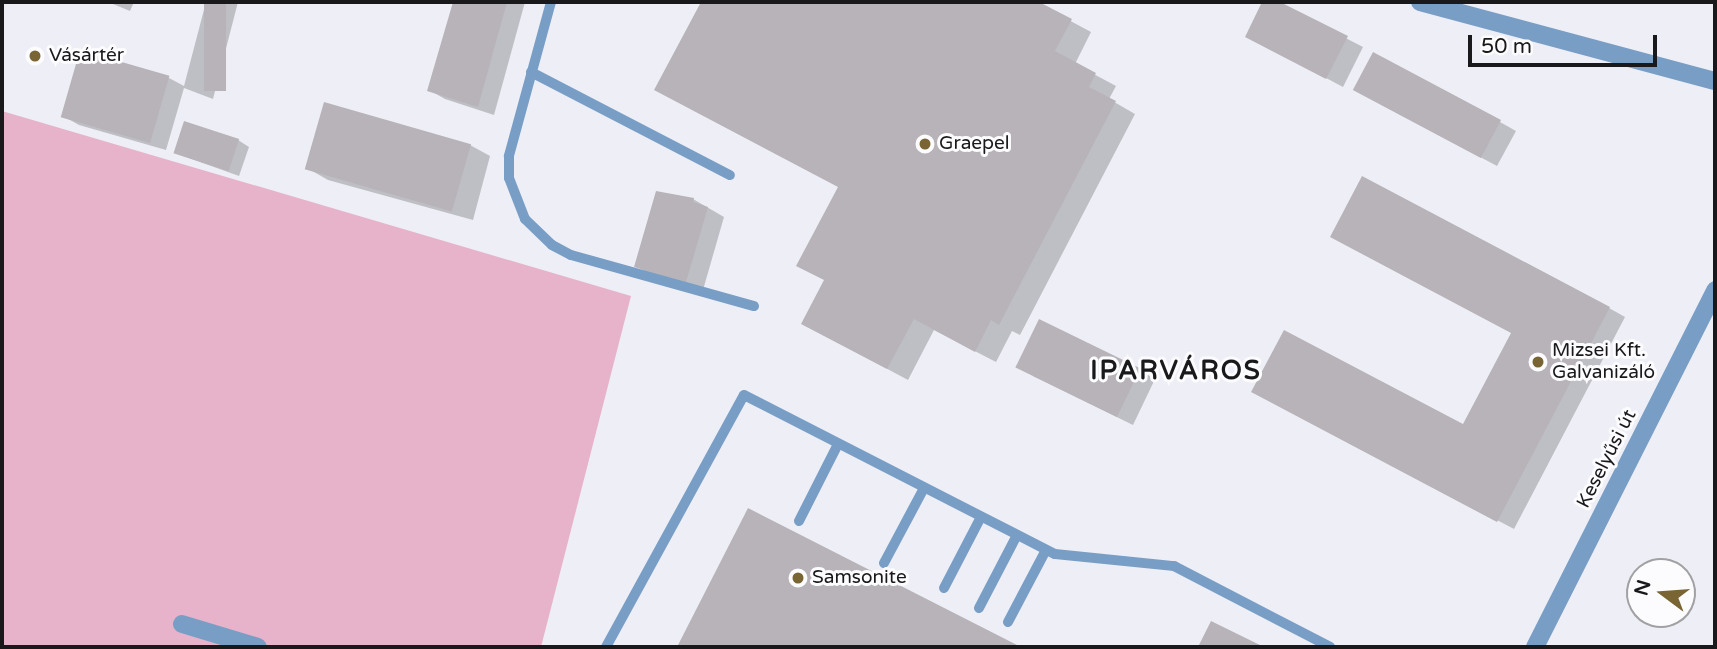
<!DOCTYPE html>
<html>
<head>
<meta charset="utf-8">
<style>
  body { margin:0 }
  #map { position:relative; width:1717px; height:649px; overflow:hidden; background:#eeeff6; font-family:"Varela Round",sans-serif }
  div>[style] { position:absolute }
  .green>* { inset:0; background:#e6b3cb }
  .shadow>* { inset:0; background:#0003 }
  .building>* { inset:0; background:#b7b3b9; transform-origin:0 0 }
  .lane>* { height:10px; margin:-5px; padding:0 5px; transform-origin:5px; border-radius:5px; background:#799ec6 }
  .street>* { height:18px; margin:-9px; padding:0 9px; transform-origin:9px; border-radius:9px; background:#799ec6 }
  .dots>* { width:19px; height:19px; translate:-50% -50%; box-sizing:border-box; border:4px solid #fcfcfe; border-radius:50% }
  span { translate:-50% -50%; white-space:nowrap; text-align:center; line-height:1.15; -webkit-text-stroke:6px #fcfcfe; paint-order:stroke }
  .poi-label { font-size:19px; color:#19191c }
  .left { translate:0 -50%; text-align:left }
  .street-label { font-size:19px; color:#19191c }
  .district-label { font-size:26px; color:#19191c; font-weight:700; letter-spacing:2px }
  .frame { position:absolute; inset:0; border:4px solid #19191c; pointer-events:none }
  .north { position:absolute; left:1626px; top:558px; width:70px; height:70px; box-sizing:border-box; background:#fcfcfe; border:2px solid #a1a1a4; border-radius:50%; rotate:286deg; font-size:19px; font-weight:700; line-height:28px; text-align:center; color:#19191c }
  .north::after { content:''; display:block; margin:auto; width:24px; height:32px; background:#796534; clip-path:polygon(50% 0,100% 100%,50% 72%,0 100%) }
  .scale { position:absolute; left:1468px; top:35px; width:189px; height:32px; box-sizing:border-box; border:4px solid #19191c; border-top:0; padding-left:9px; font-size:21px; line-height:24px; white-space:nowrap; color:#19191c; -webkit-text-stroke:5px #fcfcfe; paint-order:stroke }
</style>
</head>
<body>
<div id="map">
  <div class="green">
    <i style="clip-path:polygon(2px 111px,631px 296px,541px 647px,2px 647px)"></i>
  </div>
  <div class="shadow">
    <i style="clip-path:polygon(108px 2px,134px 2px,130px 11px)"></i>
    <i style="clip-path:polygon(206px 2px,238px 2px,213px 99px,184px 88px,166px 150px,79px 125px,63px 116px,81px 52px,169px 78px,184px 86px)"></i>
    <i style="clip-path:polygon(455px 2px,525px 2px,494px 115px,445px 99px,429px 90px)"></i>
    <i style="clip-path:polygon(703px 2px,1035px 2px,1091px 32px,1075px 64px,1116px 86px,1109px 99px,1135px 114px,1020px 335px,1012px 331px,996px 362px,934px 330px,908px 380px,824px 335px,840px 187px,657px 90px)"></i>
    <i style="clip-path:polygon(1264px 2px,1276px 2px,1363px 47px,1343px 87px,1247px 36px)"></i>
    <i style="clip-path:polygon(1371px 99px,1500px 122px,1516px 131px,1497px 166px)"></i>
    <i style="clip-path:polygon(238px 140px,249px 147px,239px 176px,175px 153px)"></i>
    <i style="clip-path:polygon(470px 145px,490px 156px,473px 220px,328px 180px,307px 168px)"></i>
    <i style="clip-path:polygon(693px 199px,724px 217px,703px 290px,652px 275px,636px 266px)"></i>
    <i style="clip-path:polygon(1609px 308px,1625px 317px,1514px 529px,1269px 400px,1464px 427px)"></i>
    <i style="clip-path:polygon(1139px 370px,1155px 379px,1133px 425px,1033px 376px)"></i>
    <i style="clip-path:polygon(749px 511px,1017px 647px,679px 647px)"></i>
  </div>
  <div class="building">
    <i style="left:204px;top:2px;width:22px;height:89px"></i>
    <i style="clip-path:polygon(453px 2px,507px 2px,478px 107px,427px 91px)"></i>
    <i style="clip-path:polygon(701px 2px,1039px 2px,1072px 19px,1055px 51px,1096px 73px,1089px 87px,1116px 101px,999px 325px,991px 320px,975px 352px,914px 319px,887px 369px,801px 324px,824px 280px,796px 266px,838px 187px,654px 90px)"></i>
    <i style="clip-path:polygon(1262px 2px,1280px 2px,1348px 36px,1326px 79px,1245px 37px)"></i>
    <i style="left:80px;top:50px;width:93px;height:70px;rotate:16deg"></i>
    <i style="left:1373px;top:52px;width:145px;height:43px;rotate:28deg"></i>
    <i style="left:324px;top:102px;width:153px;height:70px;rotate:16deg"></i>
    <i style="left:184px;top:121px;width:58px;height:34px;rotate:18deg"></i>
    <i style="clip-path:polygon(1362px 176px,1610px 307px,1497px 522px,1251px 392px,1284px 330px,1463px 424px,1511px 333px,1330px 237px)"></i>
    <i style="clip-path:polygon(656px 191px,694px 198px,693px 202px,708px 207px,686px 282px,634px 267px)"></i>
    <i style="left:1039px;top:319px;width:113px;height:54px;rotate:26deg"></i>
    <i style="clip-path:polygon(748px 508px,1021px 647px,677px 647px)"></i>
    <i style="clip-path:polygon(1211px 621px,1264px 647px,1198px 647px)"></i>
  </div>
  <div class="lane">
    <i style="left:551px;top:2px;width:160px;rotate:105.3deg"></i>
    <i style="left:509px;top:156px;width:22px;rotate:90deg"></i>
    <i style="left:509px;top:178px;width:44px;rotate:68.7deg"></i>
    <i style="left:525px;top:219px;width:37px;rotate:44deg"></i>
    <i style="left:552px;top:245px;width:21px;rotate:28deg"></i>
    <i style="left:571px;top:255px;width:190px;rotate:15.6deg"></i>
    <i style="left:531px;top:72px;width:224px;rotate:27.4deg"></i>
    <i style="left:799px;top:521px;width:86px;rotate:-63.1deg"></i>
    <i style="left:884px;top:563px;width:85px;rotate:-61.9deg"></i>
    <i style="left:944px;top:588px;width:80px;rotate:-62.5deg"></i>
    <i style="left:979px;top:608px;width:82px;rotate:-62.5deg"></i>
    <i style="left:1008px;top:622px;width:81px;rotate:-62.2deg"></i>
    <i style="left:606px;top:647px;width:287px;rotate:-61.3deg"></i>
    <i style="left:744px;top:395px;width:349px;rotate:27.1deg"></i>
    <i style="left:1055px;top:554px;width:120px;rotate:5.8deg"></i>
    <i style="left:1174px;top:566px;width:176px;rotate:27.4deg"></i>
  </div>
  <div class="street">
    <i style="left:1420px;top:2px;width:305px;rotate:15deg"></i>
    <i style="left:182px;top:624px;width:79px;rotate:16.8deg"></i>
    <i style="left:1535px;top:647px;width:400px;rotate:-63.2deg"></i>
  </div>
  <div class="dots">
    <i style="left:35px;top:56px;background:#796534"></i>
    <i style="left:925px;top:144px;background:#796534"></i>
    <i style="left:1538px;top:362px;background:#796534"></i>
    <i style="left:798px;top:578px;background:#796534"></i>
  </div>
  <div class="poi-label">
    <span class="left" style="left:49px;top:56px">Vásártér</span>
    <span class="left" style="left:939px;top:144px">Graepel</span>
    <span class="left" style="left:1552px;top:362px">Mizsei Kft.<br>Galvanizáló</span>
    <span class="left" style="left:812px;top:578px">Samsonite</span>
  </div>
  <div class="street-label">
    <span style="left:1607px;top:459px;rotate:-63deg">Keselyűsi út</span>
  </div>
  <div class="district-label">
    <span style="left:1176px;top:371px">IPARVÁROS</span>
  </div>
  <div class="frame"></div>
  <div class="north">N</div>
  <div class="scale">50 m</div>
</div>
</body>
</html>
